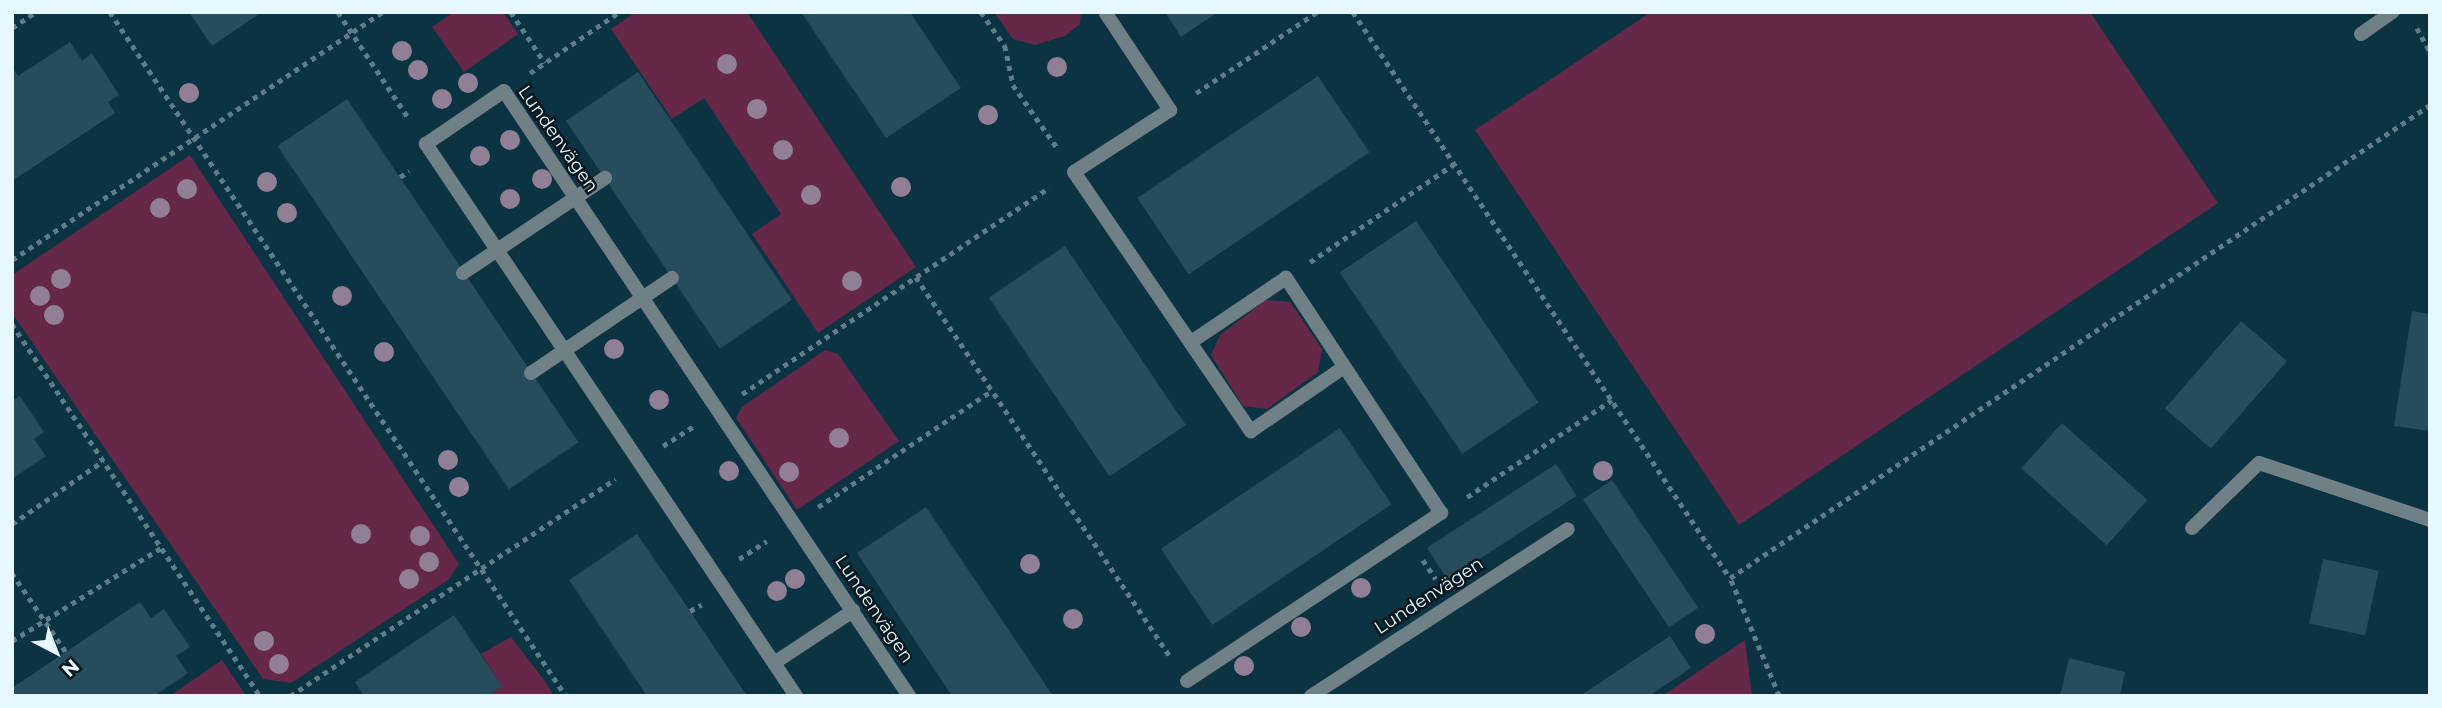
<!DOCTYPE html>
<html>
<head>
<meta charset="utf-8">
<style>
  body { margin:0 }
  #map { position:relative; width:2442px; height:708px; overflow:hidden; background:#0c3341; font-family:Montserrat,sans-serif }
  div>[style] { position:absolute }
  .green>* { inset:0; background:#662848 }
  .building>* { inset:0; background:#274c5b; transform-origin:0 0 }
  .path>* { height:4.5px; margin-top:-2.25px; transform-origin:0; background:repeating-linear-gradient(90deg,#5f7d89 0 5px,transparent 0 10px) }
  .lane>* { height:14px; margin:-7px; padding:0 7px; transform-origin:7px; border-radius:7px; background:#708087 }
  .street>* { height:14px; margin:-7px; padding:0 7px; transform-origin:7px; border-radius:7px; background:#708087 }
  .trees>* { width:20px; height:20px; margin:-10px; border-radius:50%; background:#907f95 }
  span { translate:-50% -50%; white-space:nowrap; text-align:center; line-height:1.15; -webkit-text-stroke:5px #09181f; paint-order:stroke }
  .street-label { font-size:18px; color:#e7f7ff }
  .frame { position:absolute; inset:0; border:14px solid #e7f7ff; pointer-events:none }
  .north { position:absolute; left:21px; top:617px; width:70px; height:70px; -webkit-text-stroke:5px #09181f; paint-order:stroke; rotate:138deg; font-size:19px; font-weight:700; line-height:28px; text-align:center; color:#e7f7ff }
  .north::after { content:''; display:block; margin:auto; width:24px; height:32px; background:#e7f7ff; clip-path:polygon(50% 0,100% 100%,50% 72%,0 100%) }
</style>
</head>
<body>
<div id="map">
  <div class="green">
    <i style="clip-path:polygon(454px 12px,503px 12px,518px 34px,464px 72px,432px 27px)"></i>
    <i style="clip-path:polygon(636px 12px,747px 12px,916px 267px,818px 333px,752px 234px,781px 214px,704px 98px,672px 119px,611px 29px)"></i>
    <i style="clip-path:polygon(994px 12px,1081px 12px,1080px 24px,1065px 36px,1035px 45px,1013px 39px)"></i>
    <i style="clip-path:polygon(1651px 12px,2090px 12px,2218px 203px,1739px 525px,1475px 130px)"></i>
    <i style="clip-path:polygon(190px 155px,459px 564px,448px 580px,291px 683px,263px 679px,12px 313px,12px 275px)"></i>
    <i style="clip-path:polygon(1266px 300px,1290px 302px,1322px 349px,1318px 372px,1267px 409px,1243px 406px,1211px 355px,1220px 335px)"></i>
    <i style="clip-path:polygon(825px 350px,838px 354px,899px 441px,797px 510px,736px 418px,742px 407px)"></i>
    <i style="clip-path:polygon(511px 637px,544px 680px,554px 696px,488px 696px,502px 686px,481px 654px)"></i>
    <i style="clip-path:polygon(1745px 640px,1752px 696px,1662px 696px)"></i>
    <i style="clip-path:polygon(222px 660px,246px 696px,170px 696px)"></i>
  </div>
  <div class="building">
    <i style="clip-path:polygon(189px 12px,262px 12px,212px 46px)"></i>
    <i style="clip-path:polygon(801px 12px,910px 12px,961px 88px,886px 138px)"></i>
    <i style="clip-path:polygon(1165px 12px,1218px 12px,1181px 37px)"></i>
    <i style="clip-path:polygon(70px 42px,82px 61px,92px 53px,119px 95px,108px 102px,115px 113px,12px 181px,12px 67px,18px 76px)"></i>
    <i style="left:638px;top:72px;width:275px;height:87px;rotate:56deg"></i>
    <i style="left:1318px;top:76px;width:92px;height:218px;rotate:56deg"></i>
    <i style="left:347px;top:99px;width:414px;height:84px;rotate:56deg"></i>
    <i style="left:1416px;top:221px;width:219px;height:92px;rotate:56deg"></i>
    <i style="left:1065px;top:246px;width:216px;height:92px;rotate:56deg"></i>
    <i style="clip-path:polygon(2412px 311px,2430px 314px,2430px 431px,2394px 426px)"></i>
    <i style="left:2241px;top:321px;width:61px;height:116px;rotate:41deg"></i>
    <i style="clip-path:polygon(20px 396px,44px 432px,34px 439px,46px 456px,12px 479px,12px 401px)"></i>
    <i style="left:2062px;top:423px;width:115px;height:61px;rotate:42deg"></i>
    <i style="left:1340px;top:428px;width:92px;height:216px;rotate:56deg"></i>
    <i style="left:1556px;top:464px;width:38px;height:154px;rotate:57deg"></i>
    <i style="left:1612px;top:480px;width:154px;height:35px;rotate:56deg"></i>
    <i style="clip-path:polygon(926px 507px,1053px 696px,952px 696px,857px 553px)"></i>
    <i style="clip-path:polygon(637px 534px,690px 611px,747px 696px,647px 696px,569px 580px)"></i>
    <i style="left:2323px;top:559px;width:57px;height:66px;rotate:12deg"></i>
    <i style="clip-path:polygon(140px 602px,151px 618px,164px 609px,190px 647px,176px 656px,188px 673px,154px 696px,12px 696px,12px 688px)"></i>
    <i style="clip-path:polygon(454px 615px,502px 686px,488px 696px,364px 696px,355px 682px)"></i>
    <i style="clip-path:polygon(1670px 636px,1691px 668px,1649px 696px,1580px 696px)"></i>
    <i style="clip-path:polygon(2069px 658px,2125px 672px,2120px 696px,2060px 696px)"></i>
  </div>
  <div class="path">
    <i style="left:110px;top:12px;width:822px;rotate:56.31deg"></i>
    <i style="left:338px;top:12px;width:128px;rotate:56.4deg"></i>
    <i style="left:511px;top:12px;width:61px;rotate:56.3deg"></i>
    <i style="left:981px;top:12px;width:42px;rotate:54.8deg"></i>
    <i style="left:1005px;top:46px;width:40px;rotate:78deg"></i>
    <i style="left:1013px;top:85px;width:78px;rotate:54.9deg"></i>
    <i style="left:1353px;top:12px;width:680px;rotate:56.33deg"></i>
    <i style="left:12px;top:28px;width:29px;rotate:-34deg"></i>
    <i style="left:2417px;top:28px;width:26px;rotate:61deg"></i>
    <i style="left:530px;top:73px;width:108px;rotate:-34.4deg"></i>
    <i style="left:1196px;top:93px;width:146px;rotate:-33.8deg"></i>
    <i style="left:400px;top:177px;width:11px;rotate:-34deg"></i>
    <i style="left:12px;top:260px;width:446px;rotate:-33.8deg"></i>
    <i style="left:1310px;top:262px;width:174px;rotate:-34.2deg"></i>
    <i style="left:916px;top:277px;width:458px;rotate:56.2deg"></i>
    <i style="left:12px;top:324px;width:447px;rotate:56.3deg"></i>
    <i style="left:742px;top:394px;width:370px;rotate:-33.9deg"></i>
    <i style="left:663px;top:446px;width:37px;rotate:-33deg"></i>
    <i style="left:1467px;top:497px;width:174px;rotate:-33.8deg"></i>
    <i style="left:818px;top:507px;width:208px;rotate:-33.8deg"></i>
    <i style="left:12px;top:524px;width:111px;rotate:-34.7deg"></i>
    <i style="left:739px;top:559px;width:33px;rotate:-33deg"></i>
    <i style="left:1423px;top:560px;width:23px;rotate:56deg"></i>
    <i style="left:12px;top:573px;width:96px;rotate:55.6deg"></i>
    <i style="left:690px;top:611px;width:13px;rotate:-29deg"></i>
    <i style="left:12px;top:641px;width:176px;rotate:-32deg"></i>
    <i style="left:290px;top:696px;width:391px;rotate:-33.7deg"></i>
    <i style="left:1779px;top:696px;width:128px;rotate:-112.6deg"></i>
    <i style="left:1730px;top:578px;width:845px;rotate:-34.05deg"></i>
  </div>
  <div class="lane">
    <i style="left:1105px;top:12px;width:118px;rotate:56.4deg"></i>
    <i style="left:1170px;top:110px;width:114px;rotate:147.1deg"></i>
    <i style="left:1074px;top:172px;width:314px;rotate:55.7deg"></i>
    <i style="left:1251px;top:431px;width:113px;rotate:-34.5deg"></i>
    <i style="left:2361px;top:34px;width:39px;rotate:-35deg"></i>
    <i style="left:463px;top:273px;width:171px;rotate:-33.8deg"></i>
    <i style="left:531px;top:373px;width:170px;rotate:-34deg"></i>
    <i style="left:2192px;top:528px;width:93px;rotate:-44.1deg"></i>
    <i style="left:2259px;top:463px;width:180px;rotate:18.4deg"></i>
    <i style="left:774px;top:663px;width:95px;rotate:-33.4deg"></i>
    <i style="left:1187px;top:681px;width:305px;rotate:-33.5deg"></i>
    <i style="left:1441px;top:513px;width:282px;rotate:-123.4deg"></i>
    <i style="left:1286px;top:278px;width:115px;rotate:146deg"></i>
    <i style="left:796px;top:696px;width:665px;rotate:-123.83deg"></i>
    <i style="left:426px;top:144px;width:94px;rotate:-34.2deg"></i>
    <i style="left:504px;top:91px;width:728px;rotate:56.2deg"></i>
  </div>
  <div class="street">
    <i style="left:1311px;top:696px;width:306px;rotate:-33deg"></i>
  </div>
  <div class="trees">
    <i style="left:402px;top:51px"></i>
    <i style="left:727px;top:64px"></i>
    <i style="left:1057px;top:67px"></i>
    <i style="left:418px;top:70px"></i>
    <i style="left:468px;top:83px"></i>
    <i style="left:189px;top:93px"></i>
    <i style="left:442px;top:99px"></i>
    <i style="left:757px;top:109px"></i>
    <i style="left:988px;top:115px"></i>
    <i style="left:510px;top:140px"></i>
    <i style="left:783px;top:150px"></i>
    <i style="left:480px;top:156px"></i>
    <i style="left:542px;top:179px"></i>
    <i style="left:267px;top:182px"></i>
    <i style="left:901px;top:187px"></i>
    <i style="left:187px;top:189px"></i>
    <i style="left:811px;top:195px"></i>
    <i style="left:510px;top:199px"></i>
    <i style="left:160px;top:208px"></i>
    <i style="left:287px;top:213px"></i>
    <i style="left:61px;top:279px"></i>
    <i style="left:852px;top:281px"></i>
    <i style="left:40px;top:296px"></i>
    <i style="left:342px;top:296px"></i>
    <i style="left:54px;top:315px"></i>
    <i style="left:614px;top:349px"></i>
    <i style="left:384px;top:352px"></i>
    <i style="left:659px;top:400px"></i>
    <i style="left:839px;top:438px"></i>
    <i style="left:448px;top:460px"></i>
    <i style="left:729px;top:471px"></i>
    <i style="left:1603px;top:471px"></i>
    <i style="left:789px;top:472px"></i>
    <i style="left:459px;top:487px"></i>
    <i style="left:361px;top:534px"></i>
    <i style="left:420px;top:536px"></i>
    <i style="left:429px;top:562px"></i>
    <i style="left:1030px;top:564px"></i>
    <i style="left:409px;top:579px"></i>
    <i style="left:795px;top:579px"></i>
    <i style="left:1361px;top:588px"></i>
    <i style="left:777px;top:591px"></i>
    <i style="left:1073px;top:619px"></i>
    <i style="left:1301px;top:627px"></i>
    <i style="left:1705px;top:634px"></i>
    <i style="left:264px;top:641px"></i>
    <i style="left:279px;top:664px"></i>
    <i style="left:1244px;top:666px"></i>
  </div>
  <div class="street-label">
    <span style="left:558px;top:139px;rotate:55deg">Lundenvägen</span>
    <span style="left:1429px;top:596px;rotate:-33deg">Lundenvägen</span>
    <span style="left:874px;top:609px;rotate:56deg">Lundenvägen</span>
  </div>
  <div class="frame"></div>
  <div class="north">N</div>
</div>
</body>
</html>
